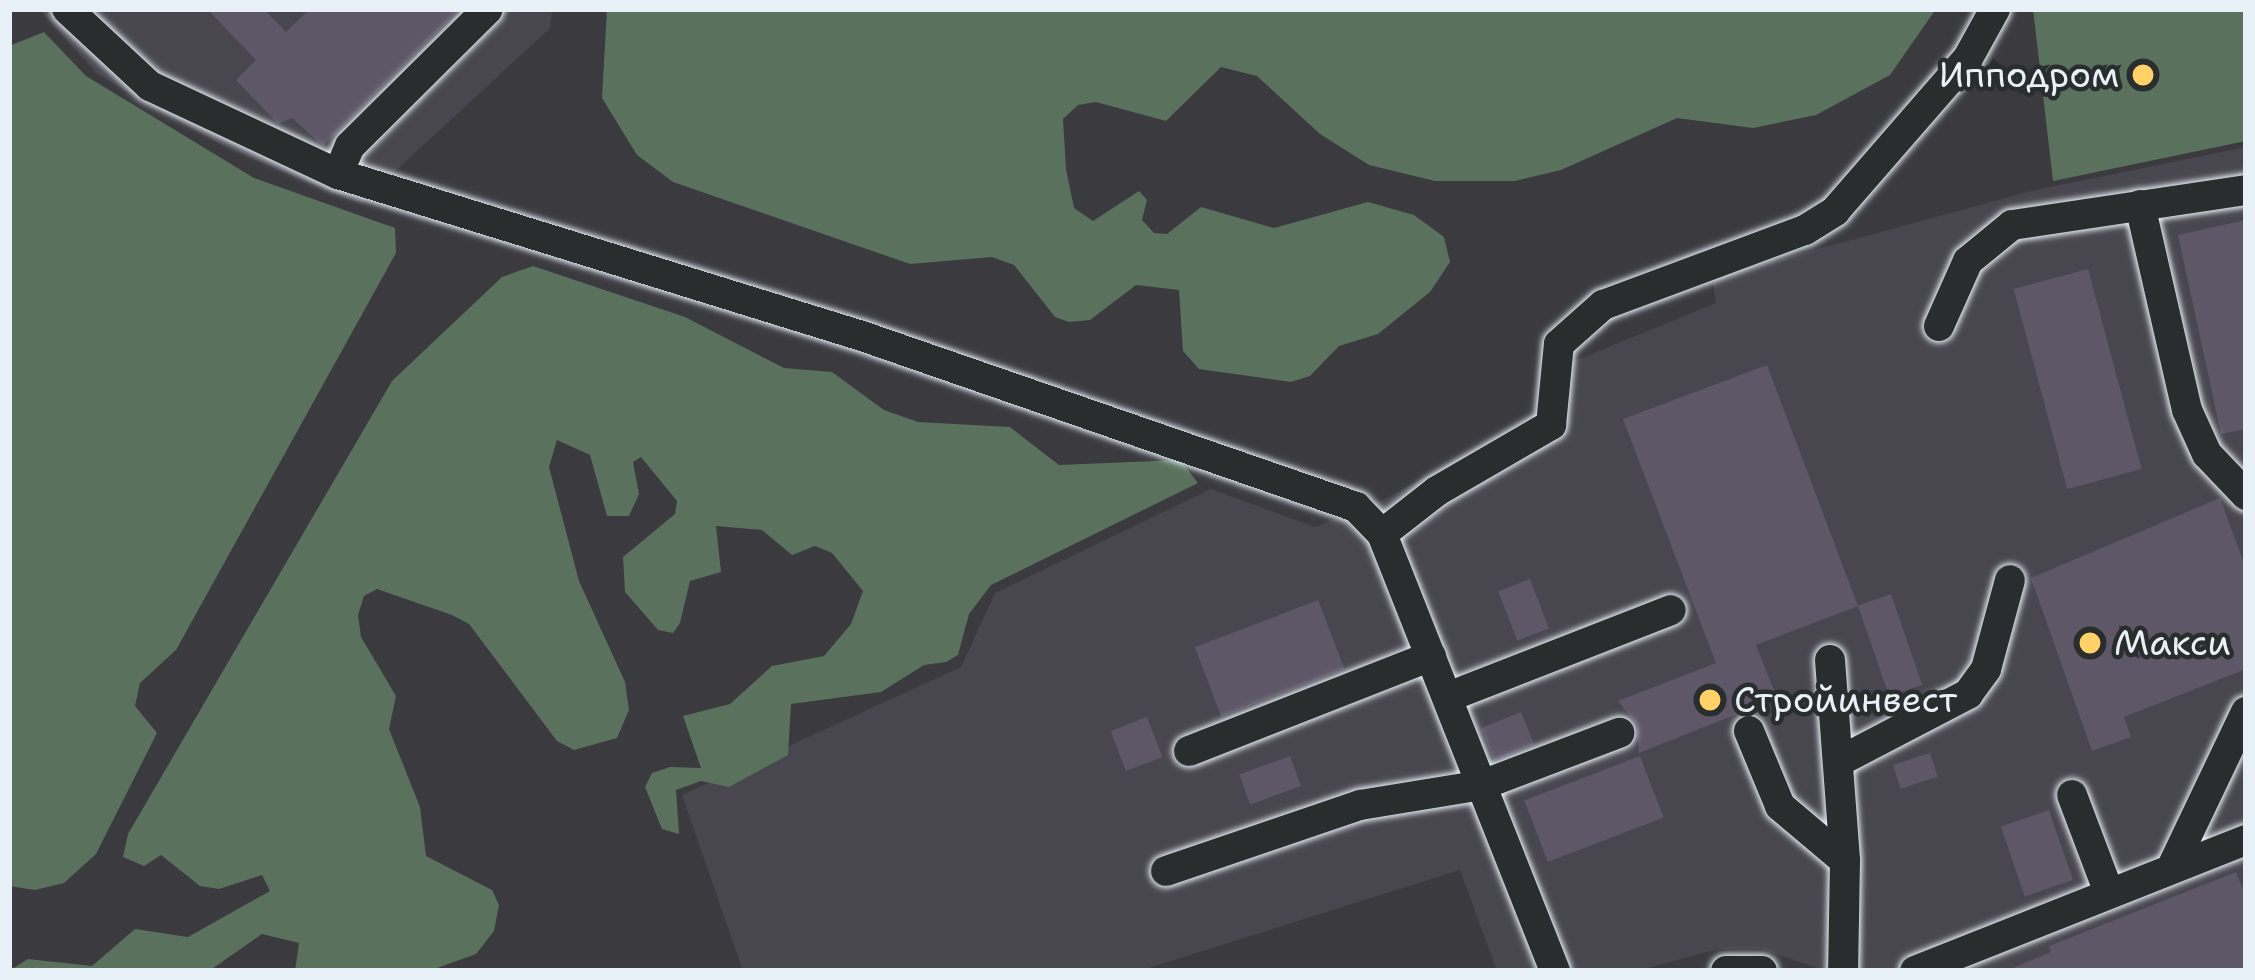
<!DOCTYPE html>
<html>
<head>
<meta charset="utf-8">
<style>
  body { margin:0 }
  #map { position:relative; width:2255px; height:980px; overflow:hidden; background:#3a3a3f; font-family:"Shantell Sans",sans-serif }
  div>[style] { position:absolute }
  .built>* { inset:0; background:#48464e }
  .green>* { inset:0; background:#5a715d }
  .building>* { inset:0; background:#5e5768; transform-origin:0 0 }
  .roads { filter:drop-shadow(0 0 3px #e8f1f8) drop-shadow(0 0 3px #e8f1f8) }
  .minor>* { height:30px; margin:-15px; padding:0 15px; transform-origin:15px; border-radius:15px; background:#2a2d2e }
  .dots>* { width:33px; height:33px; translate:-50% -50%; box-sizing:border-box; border:6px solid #2a2d2e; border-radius:50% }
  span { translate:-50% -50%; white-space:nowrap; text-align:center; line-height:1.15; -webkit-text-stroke:9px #2a2d2e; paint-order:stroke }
  .poi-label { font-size:36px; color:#e8f1f8 }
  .right { translate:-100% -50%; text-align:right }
  .left { translate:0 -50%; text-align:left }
  .frame { position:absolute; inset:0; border:12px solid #e8f1f8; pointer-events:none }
</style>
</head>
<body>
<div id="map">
  <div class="built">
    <i style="clip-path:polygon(39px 9px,552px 9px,550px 28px,360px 204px,225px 147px,97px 74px)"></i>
    <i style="clip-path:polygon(2246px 147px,2246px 971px,1826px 971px,1762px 949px,1719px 949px,1636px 971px,1497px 971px,1460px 870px,1139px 971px,743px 971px,682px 795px,961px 667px,995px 593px,1211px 489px,1315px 527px,1383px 500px,1558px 405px,1572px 362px,1716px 303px,1712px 278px,2031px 191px)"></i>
  </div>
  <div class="green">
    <i style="clip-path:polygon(607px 9px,1936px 9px,1890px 75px,1816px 115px,1753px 128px,1677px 118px,1561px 170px,1515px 181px,1435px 181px,1369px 165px,1320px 134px,1257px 76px,1221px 67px,1166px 121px,1096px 102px,1078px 105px,1063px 119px,1066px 169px,1074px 208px,1093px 221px,1139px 191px,1147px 200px,1142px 220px,1154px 233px,1167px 234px,1201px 207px,1274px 228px,1368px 202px,1414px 215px,1444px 237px,1450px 262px,1430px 292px,1378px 334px,1339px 346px,1310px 376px,1291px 382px,1199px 369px,1183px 351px,1179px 290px,1136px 285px,1090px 320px,1069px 322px,1055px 317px,1014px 265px,992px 257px,910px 264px,673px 182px,637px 155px,602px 98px)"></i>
    <i style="clip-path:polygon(2033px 9px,2246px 9px,2246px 141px,2053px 181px)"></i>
    <i style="clip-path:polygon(44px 32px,86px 76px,254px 178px,395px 228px,396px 253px,176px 650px,140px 683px,135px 706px,157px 733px,96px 854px,64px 883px,35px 890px,9px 886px,9px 46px)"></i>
    <i style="clip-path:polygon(533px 266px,685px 317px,784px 368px,832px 372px,884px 410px,918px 422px,1010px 427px,1059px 465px,1180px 460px,1198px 483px,991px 585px,969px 614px,958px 655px,946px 662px,924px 665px,881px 692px,791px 704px,788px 755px,729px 787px,701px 781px,676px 790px,679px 834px,662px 829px,645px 787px,652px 773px,670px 767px,701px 768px,683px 716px,730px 704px,772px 666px,824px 656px,851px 624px,863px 591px,832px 553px,815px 546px,792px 555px,762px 530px,716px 526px,721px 572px,690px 581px,680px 623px,673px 633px,658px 630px,625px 592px,623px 557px,675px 514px,677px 501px,641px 457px,633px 462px,639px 494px,629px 516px,607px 516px,590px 455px,557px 440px,549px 467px,579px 581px,625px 682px,629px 710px,617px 738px,574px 750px,557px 741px,469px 624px,452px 615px,377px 589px,364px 596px,358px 615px,361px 637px,396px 696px,389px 729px,420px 807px,426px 856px,492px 890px,499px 905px,494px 931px,476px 954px,429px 971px,295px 971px,299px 943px,262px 934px,209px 971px,9px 971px,28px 959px,92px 966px,135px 929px,188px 937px,270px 891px,262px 875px,219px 889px,200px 886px,161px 855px,144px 866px,123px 857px,128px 834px,392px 381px,502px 277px)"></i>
  </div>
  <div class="building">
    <i style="clip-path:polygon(207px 9px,264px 9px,286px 32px,310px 9px,459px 9px,323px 146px,292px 118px,278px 124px,236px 80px,256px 60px)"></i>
    <i style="clip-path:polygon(2246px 220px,2246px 429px,2221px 434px,2178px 235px)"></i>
    <i style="left:2088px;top:269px;width:207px;height:77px;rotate:75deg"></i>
    <i style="clip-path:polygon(1767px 365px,1858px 606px,1756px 645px,1777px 698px,1639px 753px,1637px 725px,1618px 701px,1716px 663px,1623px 419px)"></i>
    <i style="clip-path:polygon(2220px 498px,2246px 569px,2246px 669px,2124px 717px,2131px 737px,2092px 751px,2031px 578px)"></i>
    <i style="left:1530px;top:579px;width:53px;height:34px;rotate:69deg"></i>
    <i style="left:1891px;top:594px;width:96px;height:35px;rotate:71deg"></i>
    <i style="left:1318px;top:600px;width:74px;height:132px;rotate:69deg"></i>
    <i style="left:1521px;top:712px;width:35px;height:43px;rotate:68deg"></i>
    <i style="left:1147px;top:717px;width:43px;height:39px;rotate:69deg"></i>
    <i style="left:1930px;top:753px;width:25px;height:39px;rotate:72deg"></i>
    <i style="left:1290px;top:756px;width:32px;height:54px;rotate:70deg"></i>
    <i style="left:1640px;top:756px;width:66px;height:124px;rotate:69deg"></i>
    <i style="left:2049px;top:810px;width:74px;height:51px;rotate:71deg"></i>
    <i style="clip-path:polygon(2236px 872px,2246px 897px,2246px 971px,2006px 971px,2051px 952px,2049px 946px)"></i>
  </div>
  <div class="roads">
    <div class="minor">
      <i style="left:67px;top:9px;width:113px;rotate:42.9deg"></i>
      <i style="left:150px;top:86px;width:208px;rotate:25.1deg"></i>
      <i style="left:338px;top:174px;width:548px;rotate:17.18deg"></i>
      <i style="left:862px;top:336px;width:523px;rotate:19.09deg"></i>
      <i style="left:1356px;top:507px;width:37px;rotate:46deg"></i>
      <i style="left:1382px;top:534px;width:470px;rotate:68.4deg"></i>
      <i style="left:338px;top:174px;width:30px;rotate:-67deg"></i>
      <i style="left:350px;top:146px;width:194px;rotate:-44.8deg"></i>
      <i style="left:2140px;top:205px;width:210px;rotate:77.1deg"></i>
      <i style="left:2187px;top:410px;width:48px;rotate:65.6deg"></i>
      <i style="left:2207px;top:454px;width:57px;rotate:46.4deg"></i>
      <i style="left:1939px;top:326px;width:71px;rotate:-66deg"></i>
      <i style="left:1968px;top:261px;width:57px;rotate:-39.3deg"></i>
      <i style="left:2012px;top:225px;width:237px;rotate:-8.5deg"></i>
      <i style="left:1382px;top:534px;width:70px;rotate:-38deg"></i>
      <i style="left:1437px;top:491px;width:132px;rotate:-30.1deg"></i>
      <i style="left:1551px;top:425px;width:81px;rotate:-84.4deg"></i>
      <i style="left:1559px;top:344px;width:59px;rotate:-41.6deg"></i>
      <i style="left:1603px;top:305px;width:215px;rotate:-20.4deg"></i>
      <i style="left:1805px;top:230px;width:36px;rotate:-32deg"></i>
      <i style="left:1835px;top:211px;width:203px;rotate:-49deg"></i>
      <i style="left:1968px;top:58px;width:56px;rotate:-61.1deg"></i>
      <i style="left:1830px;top:660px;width:202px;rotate:85.7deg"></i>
      <i style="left:1845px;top:861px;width:110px;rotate:91deg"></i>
      <i style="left:1448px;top:697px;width:239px;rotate:-21.3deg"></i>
      <i style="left:1749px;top:731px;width:81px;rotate:67.5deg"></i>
      <i style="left:1780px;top:806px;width:85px;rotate:40.2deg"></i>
      <i style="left:1189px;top:751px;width:260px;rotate:-21.4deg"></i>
      <i style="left:1838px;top:762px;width:147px;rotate:-27.6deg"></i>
      <i style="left:1968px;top:694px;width:31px;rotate:-54deg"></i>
      <i style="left:1986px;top:669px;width:92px;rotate:-74.9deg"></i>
      <i style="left:2072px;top:795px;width:105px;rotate:69.3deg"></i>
      <i style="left:2172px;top:867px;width:172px;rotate:-64.5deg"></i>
      <i style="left:1166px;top:871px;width:205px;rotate:-18.8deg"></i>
      <i style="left:1360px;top:805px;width:124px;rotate:-9.3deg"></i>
      <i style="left:1482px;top:785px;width:147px;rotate:-20.8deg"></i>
      <i style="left:1726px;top:971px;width:36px"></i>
      <i style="left:1915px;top:971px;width:356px;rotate:-21.6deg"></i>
    </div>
  </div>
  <div class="dots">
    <i style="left:2143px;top:75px;background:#ffd166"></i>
    <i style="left:2090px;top:643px;background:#ffd166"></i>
    <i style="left:1710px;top:700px;background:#ffd166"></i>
  </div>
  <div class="poi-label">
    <span class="right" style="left:2119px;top:75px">Ипподром</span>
    <span class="left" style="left:2114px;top:643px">Макси</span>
    <span class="left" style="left:1734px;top:700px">Стройинвест</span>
  </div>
  <div class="frame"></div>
</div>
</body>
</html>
